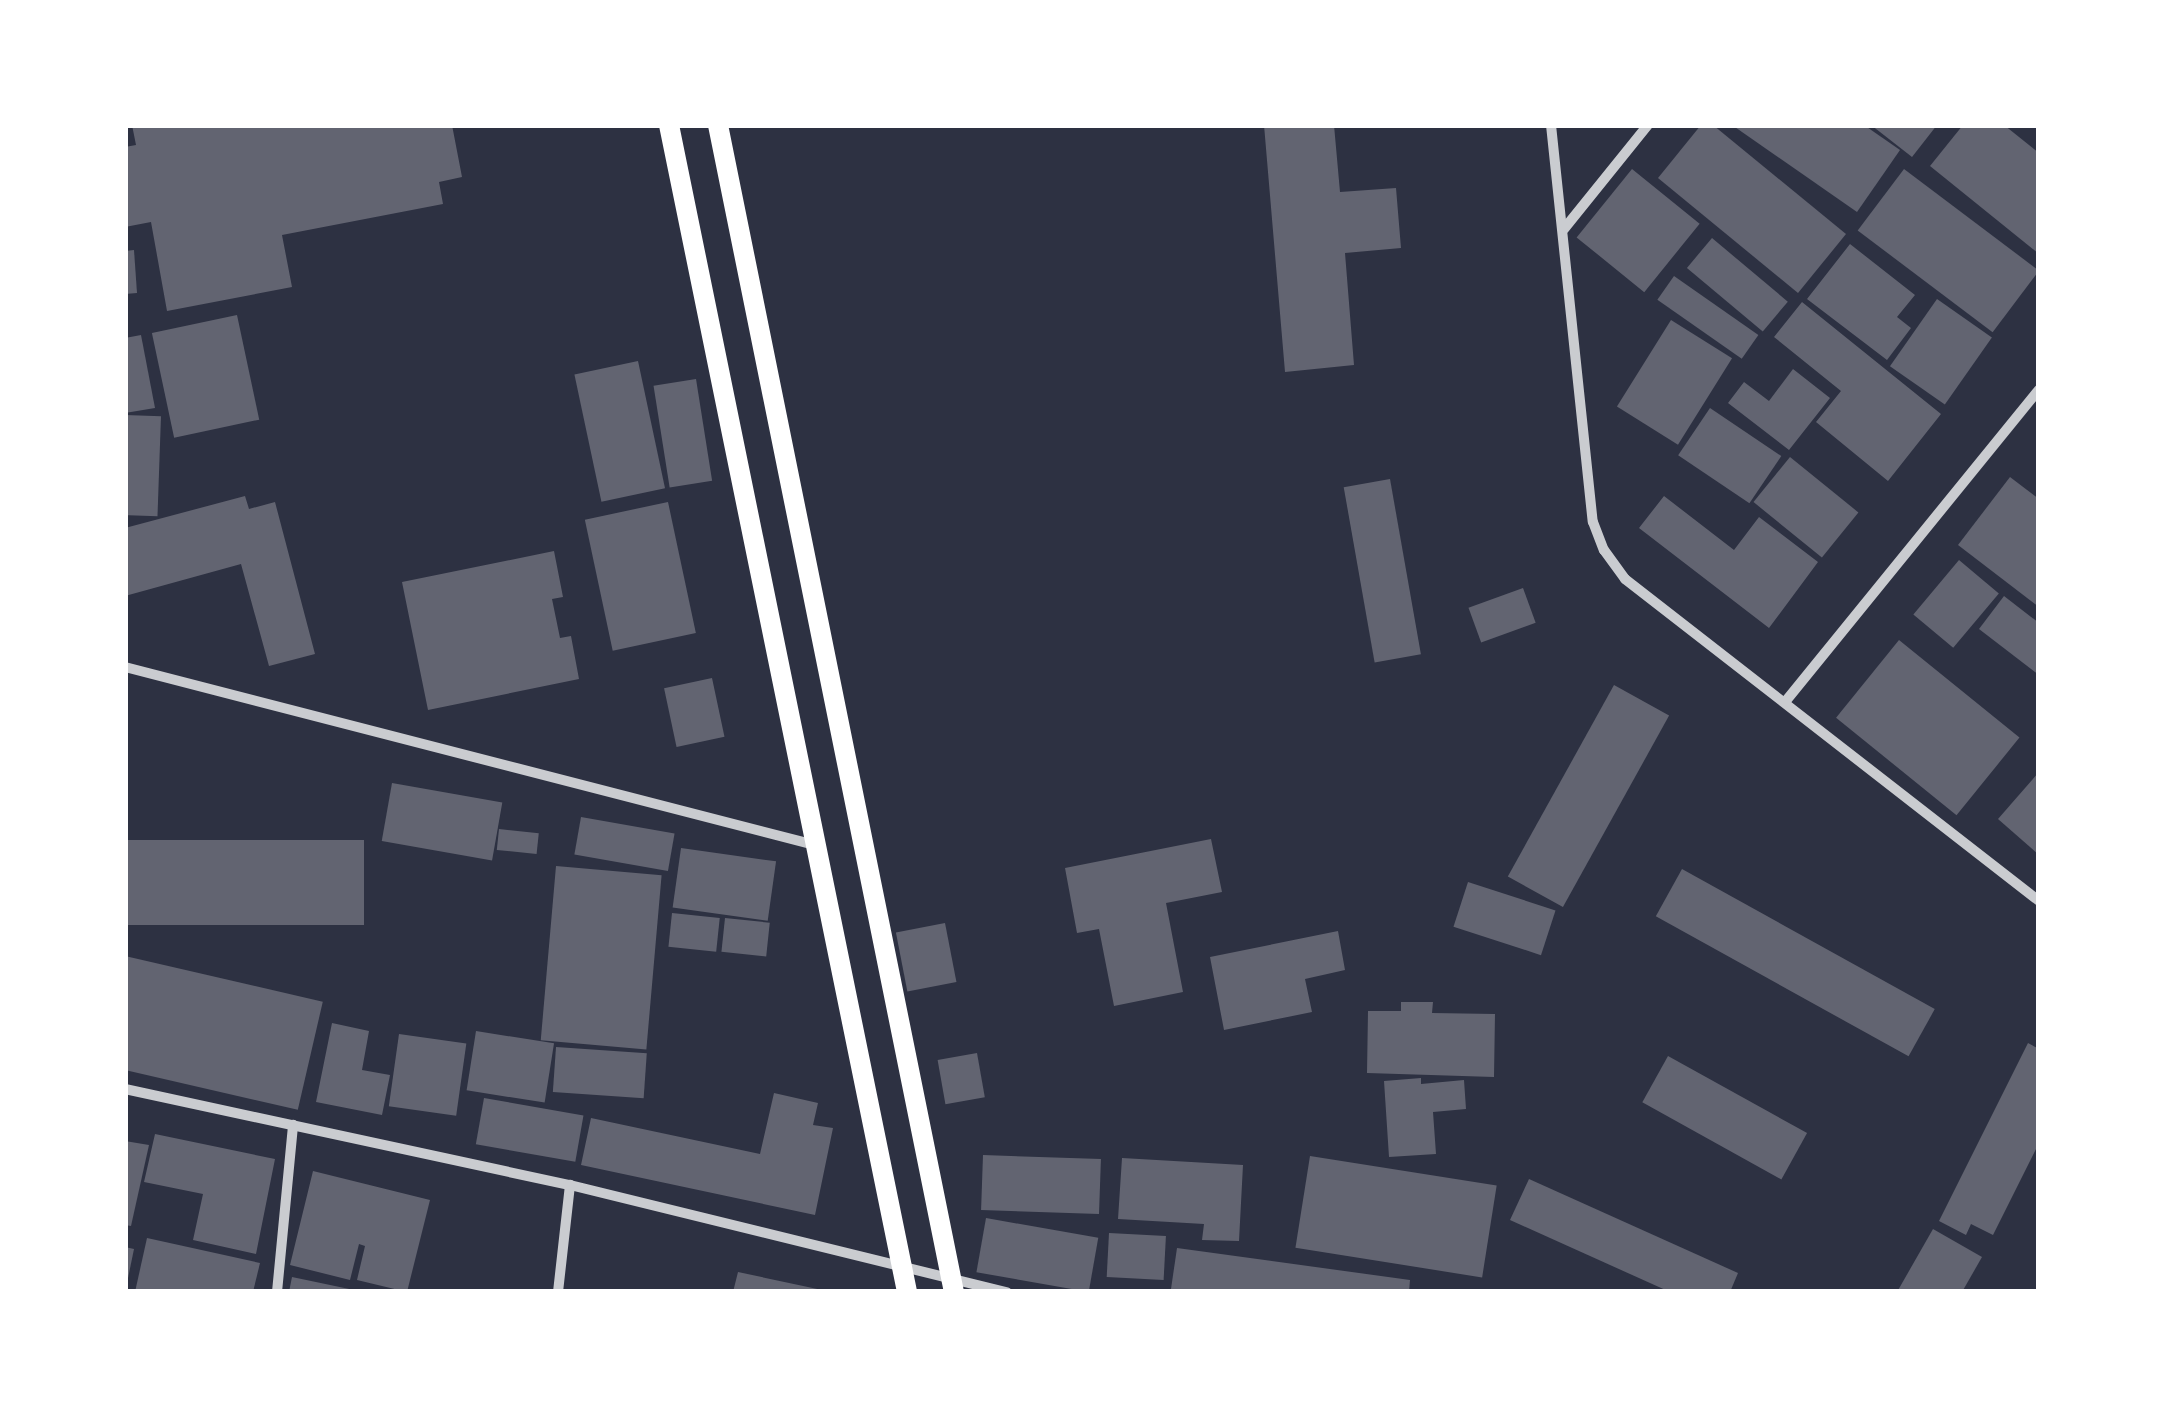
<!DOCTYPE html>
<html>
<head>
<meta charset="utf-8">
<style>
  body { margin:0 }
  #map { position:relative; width:2164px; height:1417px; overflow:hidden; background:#2d3142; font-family:Literata,serif }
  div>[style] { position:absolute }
  .building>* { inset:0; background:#626471; transform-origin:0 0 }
  .minor>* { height:10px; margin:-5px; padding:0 5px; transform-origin:5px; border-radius:5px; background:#caccd0 }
  .secondary>* { height:20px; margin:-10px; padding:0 10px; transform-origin:10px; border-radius:10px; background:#fff }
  span { translate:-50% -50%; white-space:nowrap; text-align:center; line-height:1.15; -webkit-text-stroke:10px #fff; paint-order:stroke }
  .frame { position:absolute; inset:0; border:128px solid #fff; pointer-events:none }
</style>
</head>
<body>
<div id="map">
  <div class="building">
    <i style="clip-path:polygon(132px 125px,452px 125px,462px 177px,439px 182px,443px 204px,282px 235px,292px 287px,167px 311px,151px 222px,125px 227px,125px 147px,136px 145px)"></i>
    <i style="clip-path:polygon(1264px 125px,1334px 125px,1340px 192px,1396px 188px,1401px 248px,1345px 253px,1354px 365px,1285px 372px)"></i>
    <i style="clip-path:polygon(1701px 125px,1713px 125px,1846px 234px,1798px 293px,1658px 178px)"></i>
    <i style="clip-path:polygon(1732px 125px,1864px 125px,1900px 150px,1857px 212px)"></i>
    <i style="clip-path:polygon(1871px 125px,1937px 125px,1912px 157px)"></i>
    <i style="clip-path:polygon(1963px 125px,2004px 125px,2039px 153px,2039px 254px,1930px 166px)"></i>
    <i style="left:1632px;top:169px;width:87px;height:88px;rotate:39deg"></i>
    <i style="left:1904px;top:169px;width:169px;height:77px;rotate:37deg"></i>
    <i style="left:1712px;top:238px;width:99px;height:39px;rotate:40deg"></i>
    <i style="clip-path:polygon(1850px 244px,1915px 295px,1897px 317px,1911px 328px,1887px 360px,1807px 299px)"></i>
    <i style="clip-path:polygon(134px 250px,137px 293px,125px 294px,125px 251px)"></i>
    <i style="left:1674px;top:276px;width:103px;height:29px;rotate:35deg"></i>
    <i style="left:1937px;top:299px;width:67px;height:82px;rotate:35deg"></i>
    <i style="clip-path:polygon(1802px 302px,1941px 414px,1888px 481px,1816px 422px,1841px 391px,1774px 337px)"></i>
    <i style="left:237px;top:315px;width:107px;height:87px;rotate:78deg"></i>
    <i style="left:1671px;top:320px;width:72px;height:102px;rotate:32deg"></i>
    <i style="clip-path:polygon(141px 335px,155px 408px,125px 413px,125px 338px)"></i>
    <i style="left:638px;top:361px;width:130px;height:65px;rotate:78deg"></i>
    <i style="clip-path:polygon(1793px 369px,1830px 398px,1789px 450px,1728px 403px,1744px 382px,1769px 401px)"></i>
    <i style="left:696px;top:379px;width:103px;height:43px;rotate:81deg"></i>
    <i style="left:1710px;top:408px;width:86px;height:57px;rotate:34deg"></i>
    <i style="left:125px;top:415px;width:36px;height:100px;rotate:2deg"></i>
    <i style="left:1790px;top:457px;width:88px;height:58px;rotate:39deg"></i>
    <i style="clip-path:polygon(2010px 477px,2039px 499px,2039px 607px,1958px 545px)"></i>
    <i style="left:1390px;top:479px;width:178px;height:47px;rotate:80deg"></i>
    <i style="clip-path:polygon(245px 496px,249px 509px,275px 502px,315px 654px,269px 666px,241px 564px,125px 596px,125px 528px)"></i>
    <i style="clip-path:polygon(1664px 496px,1734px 550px,1759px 517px,1818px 562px,1769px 628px,1639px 528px)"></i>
    <i style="left:668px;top:502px;width:134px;height:85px;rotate:78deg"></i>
    <i style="clip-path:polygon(554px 551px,563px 597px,552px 599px,560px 638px,571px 636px,579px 679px,428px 710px,402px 582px)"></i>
    <i style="left:1959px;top:560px;width:52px;height:71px;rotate:40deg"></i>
    <i style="left:1523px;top:588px;width:37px;height:58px;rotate:70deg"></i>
    <i style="clip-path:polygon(2004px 596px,2039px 623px,2039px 675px,1979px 629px)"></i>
    <i style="left:1899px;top:640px;width:155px;height:100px;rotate:39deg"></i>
    <i style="left:712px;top:678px;width:60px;height:49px;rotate:78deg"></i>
    <i style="left:1614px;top:685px;width:63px;height:219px;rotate:29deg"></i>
    <i style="clip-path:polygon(2039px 772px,2039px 855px,1998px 819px)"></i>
    <i style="left:392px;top:783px;width:112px;height:59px;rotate:10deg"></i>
    <i style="left:581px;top:817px;width:95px;height:38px;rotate:10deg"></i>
    <i style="left:499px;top:829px;width:40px;height:21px;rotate:6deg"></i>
    <i style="clip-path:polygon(1211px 839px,1222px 892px,1166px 903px,1183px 992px,1114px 1006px,1099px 929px,1077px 933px,1065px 868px)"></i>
    <i style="left:125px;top:840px;width:239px;height:85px"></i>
    <i style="left:681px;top:848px;width:96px;height:60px;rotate:8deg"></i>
    <i style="left:556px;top:866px;width:106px;height:175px;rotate:5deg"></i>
    <i style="left:1682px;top:869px;width:289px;height:54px;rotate:29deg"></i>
    <i style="left:1468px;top:882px;width:92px;height:47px;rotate:18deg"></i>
    <i style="left:672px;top:913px;width:48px;height:34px;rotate:6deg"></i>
    <i style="left:725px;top:918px;width:45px;height:34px;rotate:6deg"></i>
    <i style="left:945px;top:923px;width:60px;height:50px;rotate:79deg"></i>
    <i style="clip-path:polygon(1338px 931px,1345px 970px,1305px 979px,1312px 1012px,1224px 1030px,1210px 957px)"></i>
    <i style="left:125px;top:956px;width:203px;height:111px;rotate:13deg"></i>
    <i style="clip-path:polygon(1401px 1002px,1433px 1002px,1432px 1013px,1495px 1014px,1494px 1077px,1367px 1073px,1368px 1011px,1401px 1011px)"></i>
    <i style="clip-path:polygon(332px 1023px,369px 1031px,362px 1070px,390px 1075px,382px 1115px,316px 1102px)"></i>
    <i style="left:476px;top:1031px;width:79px;height:60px;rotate:9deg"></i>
    <i style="left:399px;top:1034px;width:68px;height:73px;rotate:8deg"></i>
    <i style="clip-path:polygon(2028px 1043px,2039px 1049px,2039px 1143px,1993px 1235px,1971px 1224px,1966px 1235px,1939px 1221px)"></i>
    <i style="left:556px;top:1047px;width:91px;height:45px;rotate:4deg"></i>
    <i style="left:977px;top:1053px;width:45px;height:40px;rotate:80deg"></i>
    <i style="left:1668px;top:1056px;width:159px;height:53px;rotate:29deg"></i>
    <i style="clip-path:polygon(1421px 1078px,1421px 1084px,1464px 1080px,1466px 1109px,1433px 1112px,1436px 1154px,1389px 1157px,1384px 1081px)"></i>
    <i style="clip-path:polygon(774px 1093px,818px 1103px,813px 1125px,833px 1128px,815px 1215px,581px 1165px,591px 1118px,760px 1154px)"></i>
    <i style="left:484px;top:1098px;width:101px;height:47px;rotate:10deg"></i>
    <i style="clip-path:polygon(155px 1134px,275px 1159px,256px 1254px,193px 1240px,203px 1194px,144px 1182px)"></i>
    <i style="clip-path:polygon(125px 1141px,149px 1145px,131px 1226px,125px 1225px)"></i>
    <i style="left:983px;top:1155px;width:118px;height:55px;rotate:2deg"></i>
    <i style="left:1310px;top:1156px;width:189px;height:93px;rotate:9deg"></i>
    <i style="clip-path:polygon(1122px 1158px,1243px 1165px,1239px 1241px,1202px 1240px,1204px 1224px,1118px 1219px)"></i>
    <i style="clip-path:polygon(313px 1171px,430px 1200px,407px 1292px,357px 1280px,365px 1246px,359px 1244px,350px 1280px,290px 1265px)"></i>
    <i style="clip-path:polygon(1529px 1179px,1738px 1273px,1730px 1292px,1670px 1292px,1510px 1220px)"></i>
    <i style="left:986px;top:1218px;width:114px;height:55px;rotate:10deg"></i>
    <i style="clip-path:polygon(1933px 1229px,1982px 1257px,1962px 1292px,1897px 1292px)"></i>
    <i style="left:1109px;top:1233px;width:57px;height:44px;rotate:3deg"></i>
    <i style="clip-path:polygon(147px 1238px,260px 1263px,253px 1292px,135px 1292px)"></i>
    <i style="clip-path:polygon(125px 1247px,134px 1249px,127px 1283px,125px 1282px)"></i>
    <i style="clip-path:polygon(1177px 1248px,1410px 1280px,1409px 1292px,1171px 1289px)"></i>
    <i style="clip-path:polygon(738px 1272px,822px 1290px,822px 1292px,733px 1292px)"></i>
    <i style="clip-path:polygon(292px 1277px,354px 1290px,353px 1292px,289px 1292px)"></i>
  </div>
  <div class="minor">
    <i style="left:1551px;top:125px;width:399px;rotate:84deg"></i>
    <i style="left:1593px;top:522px;width:30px;rotate:69deg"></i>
    <i style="left:1604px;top:550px;width:36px;rotate:54deg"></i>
    <i style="left:1625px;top:579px;width:524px;rotate:37.87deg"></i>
    <i style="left:1564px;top:229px;width:134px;rotate:-51.1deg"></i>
    <i style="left:125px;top:667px;width:708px;rotate:14.47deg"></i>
    <i style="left:1785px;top:702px;width:402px;rotate:-50.9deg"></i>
    <i style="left:125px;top:1089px;width:455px;rotate:12.2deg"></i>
    <i style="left:570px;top:1185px;width:450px;rotate:13.8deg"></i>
    <i style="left:277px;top:1292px;width:168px;rotate:-84.5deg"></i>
    <i style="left:558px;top:1292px;width:108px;rotate:-83.6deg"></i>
  </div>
  <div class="secondary">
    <i style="left:669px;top:125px;width:1191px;rotate:78.47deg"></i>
    <i style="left:718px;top:125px;width:1191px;rotate:78.57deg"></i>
  </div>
  <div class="frame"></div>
</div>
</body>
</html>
